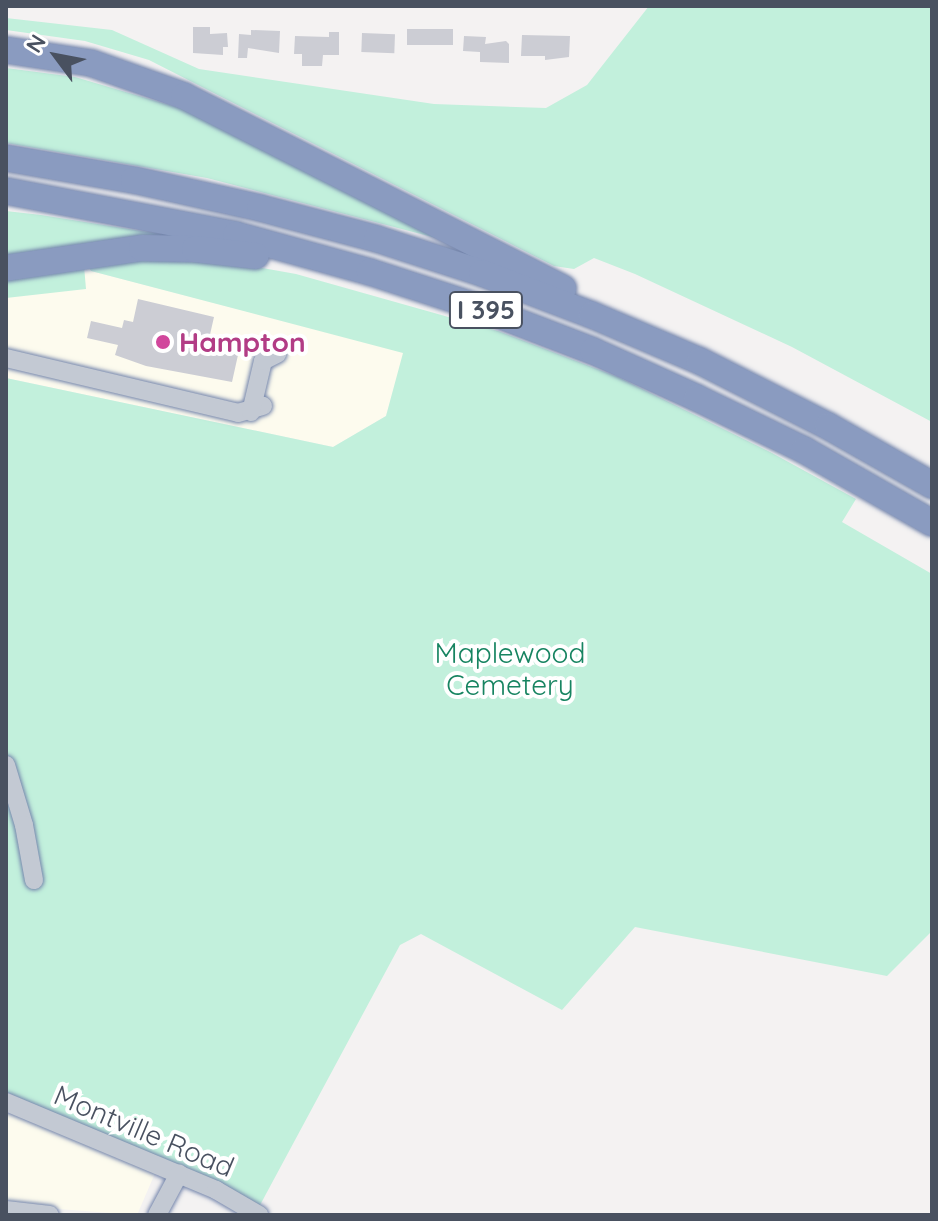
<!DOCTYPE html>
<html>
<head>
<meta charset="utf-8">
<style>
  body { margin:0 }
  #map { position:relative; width:938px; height:1221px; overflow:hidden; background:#f4f2f2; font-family:Quicksand,sans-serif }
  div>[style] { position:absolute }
  .commercial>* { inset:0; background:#fdfbee }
  .green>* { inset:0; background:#c2f0dc }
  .building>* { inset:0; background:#cccdd4; transform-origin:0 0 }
  .roads { filter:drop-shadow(0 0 2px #7586ac) drop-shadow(0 0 2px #7586ac) }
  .minor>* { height:18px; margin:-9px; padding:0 9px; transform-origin:9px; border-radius:9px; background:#c3c9d3 }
  .highway>* { height:26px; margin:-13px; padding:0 13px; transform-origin:13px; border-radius:13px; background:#8a9bc0 }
  .dots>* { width:22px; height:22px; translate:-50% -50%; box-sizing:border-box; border:4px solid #fff; border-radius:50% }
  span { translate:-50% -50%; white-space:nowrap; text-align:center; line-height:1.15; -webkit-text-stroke:8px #fff; paint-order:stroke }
  .shield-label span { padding:2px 6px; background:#fff; border:2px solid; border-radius:6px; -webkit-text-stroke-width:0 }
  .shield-label { font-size:26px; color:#495160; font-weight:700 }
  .hotel-label { font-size:28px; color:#b23c85; font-weight:700 }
  .left { translate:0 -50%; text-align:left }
  .park-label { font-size:28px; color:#178461 }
  .street-label { font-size:28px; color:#495160 }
  .frame { position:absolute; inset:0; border:8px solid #495160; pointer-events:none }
  .north { position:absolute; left:16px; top:16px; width:80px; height:80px; -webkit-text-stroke:6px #fff; paint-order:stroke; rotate:302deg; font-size:22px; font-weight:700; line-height:32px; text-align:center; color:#495160 }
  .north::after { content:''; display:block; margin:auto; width:28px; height:36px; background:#495160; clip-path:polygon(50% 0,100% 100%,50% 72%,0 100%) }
</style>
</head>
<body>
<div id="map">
  <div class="commercial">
    <i style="clip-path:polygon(89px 267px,91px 271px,404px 352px,386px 416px,333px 447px,6px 378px,6px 280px)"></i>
    <i style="clip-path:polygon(6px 1110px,156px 1171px,137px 1215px,6px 1205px)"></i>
  </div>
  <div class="green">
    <i style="clip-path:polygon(649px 6px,932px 6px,932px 422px,792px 347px,635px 274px,594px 258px,574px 269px,554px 266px,149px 60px,85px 41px,6px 30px,6px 18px,112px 30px,199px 69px,434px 104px,546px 108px,587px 85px)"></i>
    <i style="clip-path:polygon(6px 68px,75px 77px,190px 111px,436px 238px,207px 178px,6px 143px)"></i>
    <i style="clip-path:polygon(6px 211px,41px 215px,167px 235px,166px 240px,6px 262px)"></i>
    <i style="clip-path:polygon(167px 257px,222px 261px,296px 274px,498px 331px,618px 377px,772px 453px,856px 499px,842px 522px,932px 574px,932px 931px,887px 976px,635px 927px,562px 1010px,421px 934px,400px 945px,259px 1207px,210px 1181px,6px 1092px,6px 378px,333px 447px,386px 416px,403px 353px,91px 271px,89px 267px)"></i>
    <i style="clip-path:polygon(84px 266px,86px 289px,6px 298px,6px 280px)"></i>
  </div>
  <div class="building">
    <i style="clip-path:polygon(193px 27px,210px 27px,210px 34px,227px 33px,228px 47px,223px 47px,223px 55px,193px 53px)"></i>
    <i style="left:453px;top:29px;width:16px;height:46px;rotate:90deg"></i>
    <i style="clip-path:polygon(251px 30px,280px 31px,279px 53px,248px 48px,247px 58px,238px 58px,239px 34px,251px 35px)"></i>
    <i style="clip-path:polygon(329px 32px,339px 32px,339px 55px,323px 55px,322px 66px,302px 66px,302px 54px,294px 54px,295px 36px,329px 37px)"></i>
    <i style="left:362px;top:33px;width:33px;height:19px;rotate:2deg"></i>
    <i style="clip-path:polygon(522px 35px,570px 36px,569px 57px,545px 60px,545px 56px,521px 56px)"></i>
    <i style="clip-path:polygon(464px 36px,486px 37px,485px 44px,506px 41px,509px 44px,509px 63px,480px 62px,480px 52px,463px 51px)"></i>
    <i style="clip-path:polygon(138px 299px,214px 317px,209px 339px,240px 346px,232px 382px,146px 366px,115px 355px,118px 345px,87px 338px,91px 321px,122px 328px,124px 320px,133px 322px)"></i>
  </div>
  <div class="roads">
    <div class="minor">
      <i style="left:6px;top:358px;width:238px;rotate:13.3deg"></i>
      <i style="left:238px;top:413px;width:26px;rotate:-16deg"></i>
      <i style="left:251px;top:412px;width:52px;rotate:-76.8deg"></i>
      <i style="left:263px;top:361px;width:16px;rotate:-27deg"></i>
      <i style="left:6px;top:765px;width:63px;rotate:73.3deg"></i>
      <i style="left:24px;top:825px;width:56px;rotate:79.7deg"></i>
      <i style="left:6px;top:1102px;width:228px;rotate:22.7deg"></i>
      <i style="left:216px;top:1190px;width:50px;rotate:30.2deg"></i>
      <i style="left:6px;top:1210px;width:44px;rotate:6.5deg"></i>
      <i style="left:157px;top:1215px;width:47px;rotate:-61.8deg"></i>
    </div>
    <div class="highway">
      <i style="left:6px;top:50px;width:86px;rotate:8.7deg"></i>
      <i style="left:91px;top:63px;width:99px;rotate:19.5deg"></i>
      <i style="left:184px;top:96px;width:425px;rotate:26.9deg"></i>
      <i style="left:6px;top:158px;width:130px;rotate:9.8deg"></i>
      <i style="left:134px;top:180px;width:129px;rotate:12.5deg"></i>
      <i style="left:260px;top:208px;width:121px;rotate:14.8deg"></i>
      <i style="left:377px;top:239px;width:110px;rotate:17.9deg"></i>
      <i style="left:482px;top:273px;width:118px;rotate:20.9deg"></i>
      <i style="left:592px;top:315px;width:117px;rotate:23.1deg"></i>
      <i style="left:700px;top:361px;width:144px;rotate:26.9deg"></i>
      <i style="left:828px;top:426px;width:120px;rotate:29.6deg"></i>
      <i style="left:6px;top:191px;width:234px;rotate:10.8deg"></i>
      <i style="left:236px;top:235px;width:139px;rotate:15.4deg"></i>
      <i style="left:370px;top:272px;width:117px;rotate:18deg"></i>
      <i style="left:481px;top:308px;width:120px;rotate:21deg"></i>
      <i style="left:593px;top:351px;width:114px;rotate:24.3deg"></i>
      <i style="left:697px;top:398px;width:119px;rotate:25.9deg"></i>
      <i style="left:804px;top:450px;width:147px;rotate:29.7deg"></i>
      <i style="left:6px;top:268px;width:137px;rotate:-8.4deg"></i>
      <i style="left:142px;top:248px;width:53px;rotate:1.1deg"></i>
      <i style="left:195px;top:249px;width:61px;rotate:6.5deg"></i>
    </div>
  </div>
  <div class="dots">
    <i style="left:163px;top:342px;background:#d1479c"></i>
  </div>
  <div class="shield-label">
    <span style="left:486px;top:310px">I 395</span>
  </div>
  <div class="hotel-label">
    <span class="left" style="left:179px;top:342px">Hampton</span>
  </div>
  <div class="park-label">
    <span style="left:510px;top:669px">Maplewood<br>Cemetery</span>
  </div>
  <div class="street-label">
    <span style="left:144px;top:1131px;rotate:23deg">Montville Road</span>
  </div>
  <div class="frame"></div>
  <div class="north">N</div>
</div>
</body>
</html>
